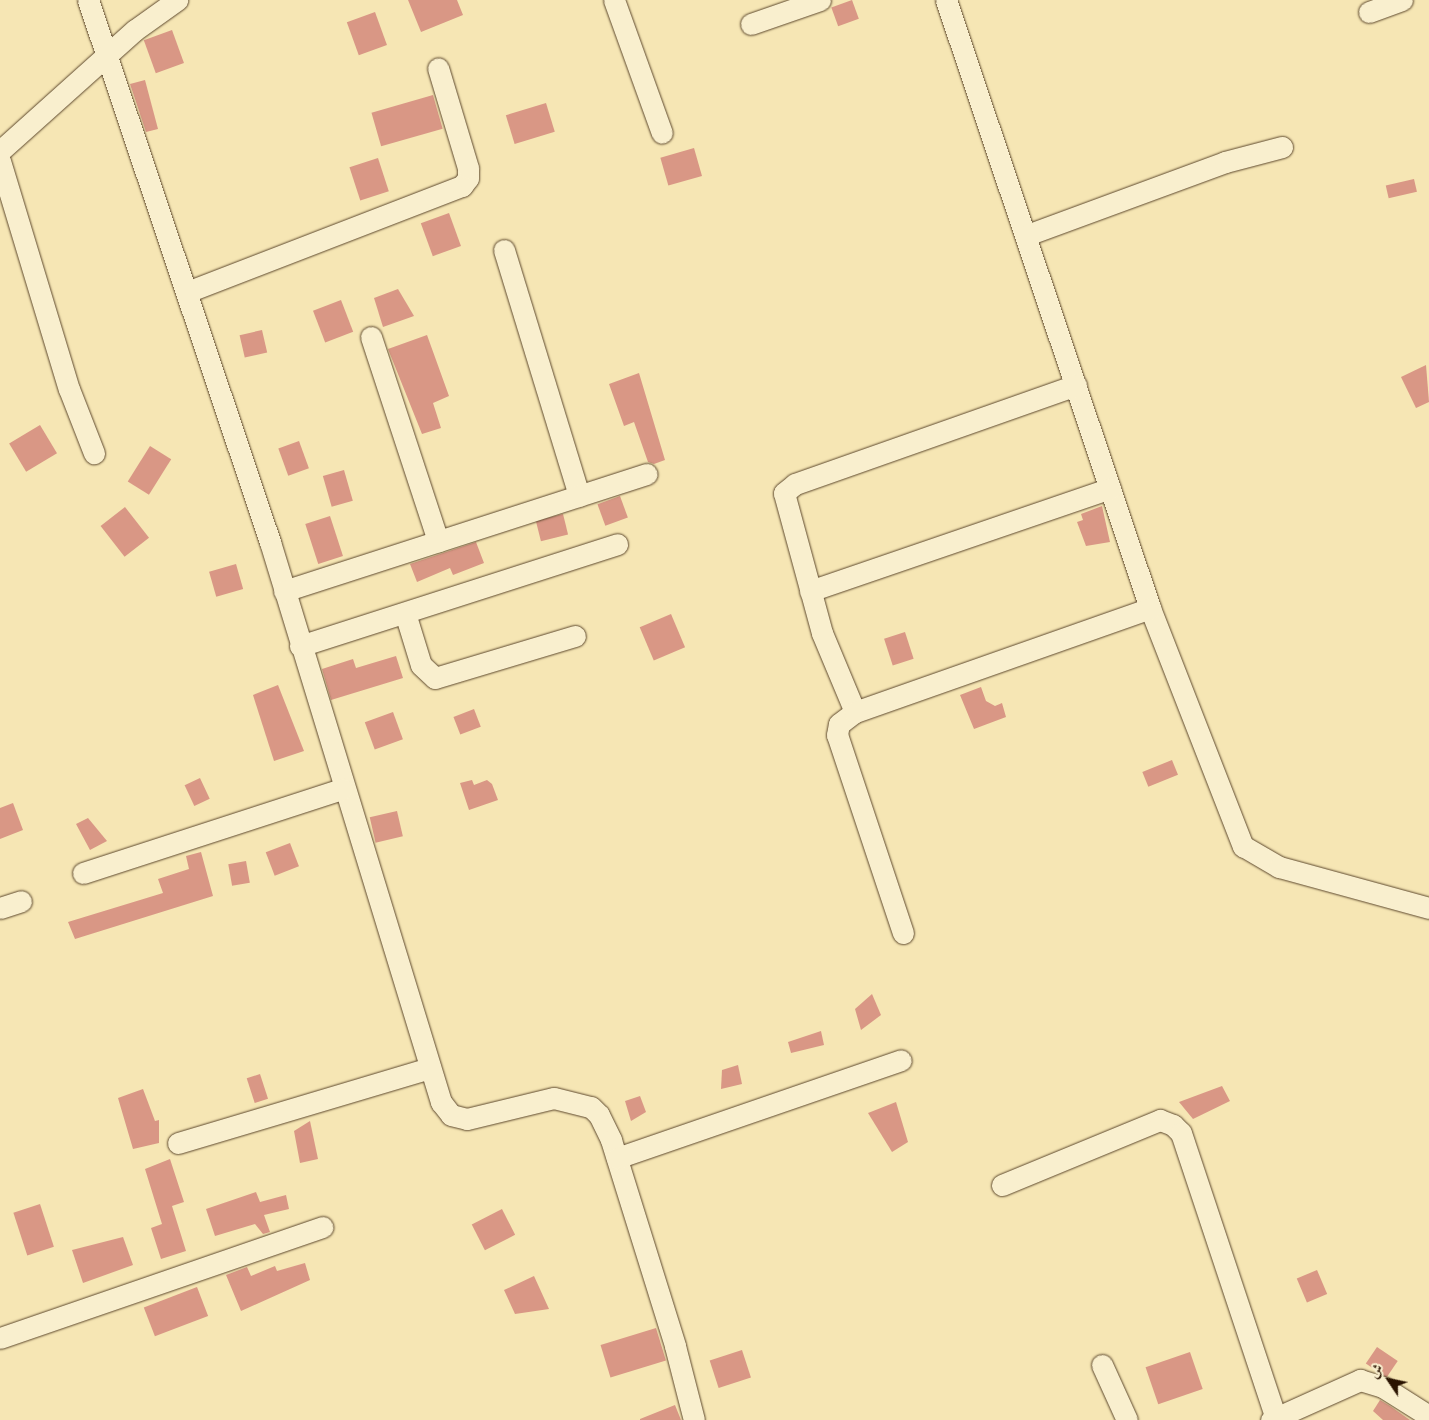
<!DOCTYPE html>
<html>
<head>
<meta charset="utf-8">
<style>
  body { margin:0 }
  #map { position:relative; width:1429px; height:1420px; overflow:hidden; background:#f6e6b4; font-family:Alegreya,Amiri,serif }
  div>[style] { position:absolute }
  .building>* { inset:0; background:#d99785; transform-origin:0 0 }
  .roads { filter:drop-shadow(0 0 1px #5d482d) drop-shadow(0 0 1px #5d482d) }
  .minor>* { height:21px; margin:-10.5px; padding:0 10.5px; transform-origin:10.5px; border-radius:10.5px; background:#f9efce }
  span { translate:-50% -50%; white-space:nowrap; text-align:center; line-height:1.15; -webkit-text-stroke:4px #f9efce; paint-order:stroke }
  .north { position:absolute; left:1364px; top:1355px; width:50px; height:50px; -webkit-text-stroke:4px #f9efce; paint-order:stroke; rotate:304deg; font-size:14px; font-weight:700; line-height:20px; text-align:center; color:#2a1300 }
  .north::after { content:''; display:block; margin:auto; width:18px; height:22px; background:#2a1300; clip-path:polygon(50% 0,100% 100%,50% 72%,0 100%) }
</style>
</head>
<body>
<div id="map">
  <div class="building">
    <i style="clip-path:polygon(408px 0,457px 0,463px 15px,421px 32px)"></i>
    <i style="left:852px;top:0;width:20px;height:22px;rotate:70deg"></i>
    <i style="left:375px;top:12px;width:35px;height:30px;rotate:70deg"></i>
    <i style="left:172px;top:30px;width:35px;height:30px;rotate:70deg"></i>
    <i style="clip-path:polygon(145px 80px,158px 129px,146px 132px,130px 84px)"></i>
    <i style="left:433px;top:95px;width:35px;height:64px;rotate:74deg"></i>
    <i style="left:546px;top:103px;width:30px;height:42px;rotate:73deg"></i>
    <i style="left:694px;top:148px;width:29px;height:35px;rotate:74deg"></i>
    <i style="left:378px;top:158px;width:35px;height:30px;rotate:72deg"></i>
    <i style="left:1414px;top:179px;width:13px;height:29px;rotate:77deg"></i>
    <i style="left:449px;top:213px;width:35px;height:30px;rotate:70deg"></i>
    <i style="clip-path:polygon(398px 289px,414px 316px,383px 327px,374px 298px)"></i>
    <i style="left:341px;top:300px;width:34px;height:30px;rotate:69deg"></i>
    <i style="left:262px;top:330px;width:23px;height:23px;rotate:77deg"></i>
    <i style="clip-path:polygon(427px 335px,449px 396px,433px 403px,441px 428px,422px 434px,388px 349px)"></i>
    <i style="clip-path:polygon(1426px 365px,1429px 402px,1416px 408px,1401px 377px)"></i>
    <i style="clip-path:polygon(639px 373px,665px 460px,654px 464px,648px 462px,634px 422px,624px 426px,609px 384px)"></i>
    <i style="left:40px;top:425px;width:33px;height:36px;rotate:59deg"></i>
    <i style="left:299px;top:441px;width:29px;height:22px;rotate:70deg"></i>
    <i style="left:150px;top:446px;width:25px;height:42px;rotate:32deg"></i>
    <i style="left:344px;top:470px;width:32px;height:22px;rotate:74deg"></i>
    <i style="left:620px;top:496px;width:23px;height:24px;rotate:70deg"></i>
    <i style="clip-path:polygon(1102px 506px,1110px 542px,1086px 546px,1077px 522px,1083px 520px,1081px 514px)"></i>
    <i style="left:125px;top:507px;width:39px;height:31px;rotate:52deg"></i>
    <i style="left:563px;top:514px;width:21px;height:28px;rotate:76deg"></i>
    <i style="left:330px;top:516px;width:42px;height:26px;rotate:72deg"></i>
    <i style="clip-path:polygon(476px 542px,484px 563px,453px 575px,450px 568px,417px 582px,410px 564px)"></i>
    <i style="left:236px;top:564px;width:26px;height:28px;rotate:74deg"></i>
    <i style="left:671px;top:614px;width:36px;height:34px;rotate:67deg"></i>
    <i style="left:905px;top:632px;width:28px;height:22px;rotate:72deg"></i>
    <i style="clip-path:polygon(396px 656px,403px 678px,331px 700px,322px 669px,353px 659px,356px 668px)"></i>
    <i style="clip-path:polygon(278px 685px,304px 751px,274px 761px,253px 695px)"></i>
    <i style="clip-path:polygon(981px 687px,986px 701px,995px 706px,1002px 703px,1006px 717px,974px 729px,960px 695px)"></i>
    <i style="left:474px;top:709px;width:19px;height:22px;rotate:69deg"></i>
    <i style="left:393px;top:712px;width:29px;height:30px;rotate:70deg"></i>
    <i style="left:1172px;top:760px;width:16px;height:32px;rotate:68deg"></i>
    <i style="left:200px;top:778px;width:23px;height:17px;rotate:65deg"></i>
    <i style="clip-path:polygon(472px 780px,474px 785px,487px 780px,492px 784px,498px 800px,469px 810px,460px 783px)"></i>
    <i style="clip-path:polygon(13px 803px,23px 830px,0 839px,0 808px)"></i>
    <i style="left:397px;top:811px;width:26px;height:28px;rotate:77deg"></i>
    <i style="clip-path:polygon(88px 818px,107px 841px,90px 850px,76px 824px)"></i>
    <i style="left:290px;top:843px;width:25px;height:26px;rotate:69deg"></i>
    <i style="clip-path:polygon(201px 852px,213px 896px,75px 939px,68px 922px,163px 893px,158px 879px,189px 869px,186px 856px)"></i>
    <i style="left:246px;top:861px;width:22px;height:18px;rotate:80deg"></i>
    <i style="clip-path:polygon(872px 994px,881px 1015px,861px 1030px,855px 1009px)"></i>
    <i style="clip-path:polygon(821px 1031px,824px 1045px,791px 1053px,788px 1042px)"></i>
    <i style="clip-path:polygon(738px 1065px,742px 1084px,721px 1089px,722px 1070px)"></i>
    <i style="left:260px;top:1074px;width:26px;height:14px;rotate:72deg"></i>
    <i style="clip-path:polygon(1222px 1086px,1230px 1101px,1193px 1119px,1179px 1102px)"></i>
    <i style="clip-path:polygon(143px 1089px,155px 1121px,159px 1120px,159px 1143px,133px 1149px,118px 1098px)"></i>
    <i style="clip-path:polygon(640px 1096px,646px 1112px,631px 1121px,625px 1101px)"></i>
    <i style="clip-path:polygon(896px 1102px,908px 1142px,892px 1152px,868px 1113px)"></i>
    <i style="clip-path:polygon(310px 1121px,318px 1159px,300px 1163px,294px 1131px)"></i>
    <i style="clip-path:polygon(170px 1159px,184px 1202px,172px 1206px,186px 1251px,161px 1259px,151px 1228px,162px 1224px,145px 1169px)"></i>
    <i style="clip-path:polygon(256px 1192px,260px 1202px,286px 1195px,289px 1209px,264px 1215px,270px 1232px,263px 1234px,255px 1224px,215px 1236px,206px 1209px)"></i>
    <i style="left:40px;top:1204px;width:45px;height:28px;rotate:72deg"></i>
    <i style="left:502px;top:1209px;width:29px;height:34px;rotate:63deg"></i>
    <i style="clip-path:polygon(123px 1237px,133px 1265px,83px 1283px,72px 1250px)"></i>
    <i style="clip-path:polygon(305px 1263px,310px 1280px,241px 1311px,226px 1275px,247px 1267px,251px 1276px,275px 1266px,277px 1271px)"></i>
    <i style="left:1317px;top:1270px;width:26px;height:22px;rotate:67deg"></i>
    <i style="clip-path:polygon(534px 1276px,549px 1309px,515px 1314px,504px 1290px)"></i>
    <i style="left:197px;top:1287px;width:31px;height:57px;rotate:69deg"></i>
    <i style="left:656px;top:1328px;width:34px;height:58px;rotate:73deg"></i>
    <i style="left:1377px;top:1347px;width:25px;height:20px;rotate:34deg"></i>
    <i style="left:742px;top:1350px;width:29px;height:34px;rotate:72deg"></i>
    <i style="left:1190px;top:1352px;width:39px;height:47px;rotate:71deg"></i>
    <i style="clip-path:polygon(1380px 1400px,1390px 1406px,1410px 1420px,1383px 1420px,1373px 1411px)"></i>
    <i style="clip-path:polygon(675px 1405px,681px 1420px,640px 1420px,640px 1419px)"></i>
  </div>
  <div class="roads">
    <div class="minor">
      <i style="left:88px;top:0;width:572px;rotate:71.44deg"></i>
      <i style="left:270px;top:542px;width:586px;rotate:73.02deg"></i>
      <i style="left:441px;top:1102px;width:16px;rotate:52deg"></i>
      <i style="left:451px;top:1115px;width:16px;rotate:14deg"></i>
      <i style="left:467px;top:1119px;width:89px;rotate:-13.6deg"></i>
      <i style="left:554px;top:1098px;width:38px;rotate:14deg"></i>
      <i style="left:591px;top:1107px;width:11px;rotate:45deg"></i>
      <i style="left:599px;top:1115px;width:28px;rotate:64deg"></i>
      <i style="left:611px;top:1140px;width:216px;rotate:72.7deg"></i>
      <i style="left:675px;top:1346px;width:76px;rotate:75.6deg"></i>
      <i style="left:614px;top:0;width:141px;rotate:70.2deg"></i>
      <i style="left:946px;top:0;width:641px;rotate:71.45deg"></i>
      <i style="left:1150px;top:608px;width:256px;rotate:68.7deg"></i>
      <i style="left:1243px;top:846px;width:42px;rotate:30.3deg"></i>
      <i style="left:1279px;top:867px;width:156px;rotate:15.3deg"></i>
      <i style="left:1369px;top:12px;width:35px;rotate:-20deg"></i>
      <i style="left:751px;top:24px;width:73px;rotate:-19.2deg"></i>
      <i style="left:0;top:151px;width:181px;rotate:-41.9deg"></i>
      <i style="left:135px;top:30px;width:52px;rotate:-35.5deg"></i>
      <i style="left:0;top:161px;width:238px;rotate:73.2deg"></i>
      <i style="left:69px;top:389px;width:69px;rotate:68.7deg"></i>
      <i style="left:1027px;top:235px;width:211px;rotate:-20.2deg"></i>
      <i style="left:1225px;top:162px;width:59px;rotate:-14.7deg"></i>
      <i style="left:504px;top:250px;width:257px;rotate:73deg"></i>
      <i style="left:187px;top:292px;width:295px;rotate:-21.1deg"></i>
      <i style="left:462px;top:186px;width:10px;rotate:-53deg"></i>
      <i style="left:468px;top:178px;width:10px;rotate:-90deg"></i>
      <i style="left:468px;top:168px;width:104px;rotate:-106.7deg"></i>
      <i style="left:371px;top:337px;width:215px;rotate:71.8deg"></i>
      <i style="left:284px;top:591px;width:381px;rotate:-17.9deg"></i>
      <i style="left:810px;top:591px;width:317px;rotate:-18.9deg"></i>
      <i style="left:405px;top:613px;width:54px;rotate:72.9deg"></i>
      <i style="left:421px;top:665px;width:19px;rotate:43deg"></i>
      <i style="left:435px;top:678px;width:146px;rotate:-16.7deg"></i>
      <i style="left:300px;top:646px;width:333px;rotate:-17.8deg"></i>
      <i style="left:855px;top:712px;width:86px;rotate:-112.7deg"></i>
      <i style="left:822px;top:633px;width:145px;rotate:-105.2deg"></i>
      <i style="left:784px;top:493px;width:14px;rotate:-39deg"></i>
      <i style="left:795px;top:484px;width:298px;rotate:-19.4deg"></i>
      <i style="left:83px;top:873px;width:272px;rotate:-18deg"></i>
      <i style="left:0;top:908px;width:22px;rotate:-18deg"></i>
      <i style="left:903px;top:933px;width:209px;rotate:-108.4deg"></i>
      <i style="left:837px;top:735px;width:11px;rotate:-80deg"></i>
      <i style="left:839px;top:724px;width:20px;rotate:-37deg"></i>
      <i style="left:855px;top:712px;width:313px;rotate:-19.4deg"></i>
      <i style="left:178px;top:1143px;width:263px;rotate:-16.6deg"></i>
      <i style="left:617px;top:1158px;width:300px;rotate:-19deg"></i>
      <i style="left:1002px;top:1185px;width:171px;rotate:-22.4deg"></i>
      <i style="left:1160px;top:1120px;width:14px;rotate:21deg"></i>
      <i style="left:1173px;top:1125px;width:11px;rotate:45deg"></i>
      <i style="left:1181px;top:1133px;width:300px;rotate:71.6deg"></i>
      <i style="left:0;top:1338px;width:341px;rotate:-19deg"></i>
      <i style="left:1102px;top:1365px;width:60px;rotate:65.6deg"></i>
      <i style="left:1271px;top:1420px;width:98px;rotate:-24.2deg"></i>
      <i style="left:1360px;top:1380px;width:24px;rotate:17deg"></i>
      <i style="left:1383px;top:1387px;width:54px;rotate:32.2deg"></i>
    </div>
  </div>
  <div class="north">ش</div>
</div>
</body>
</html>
